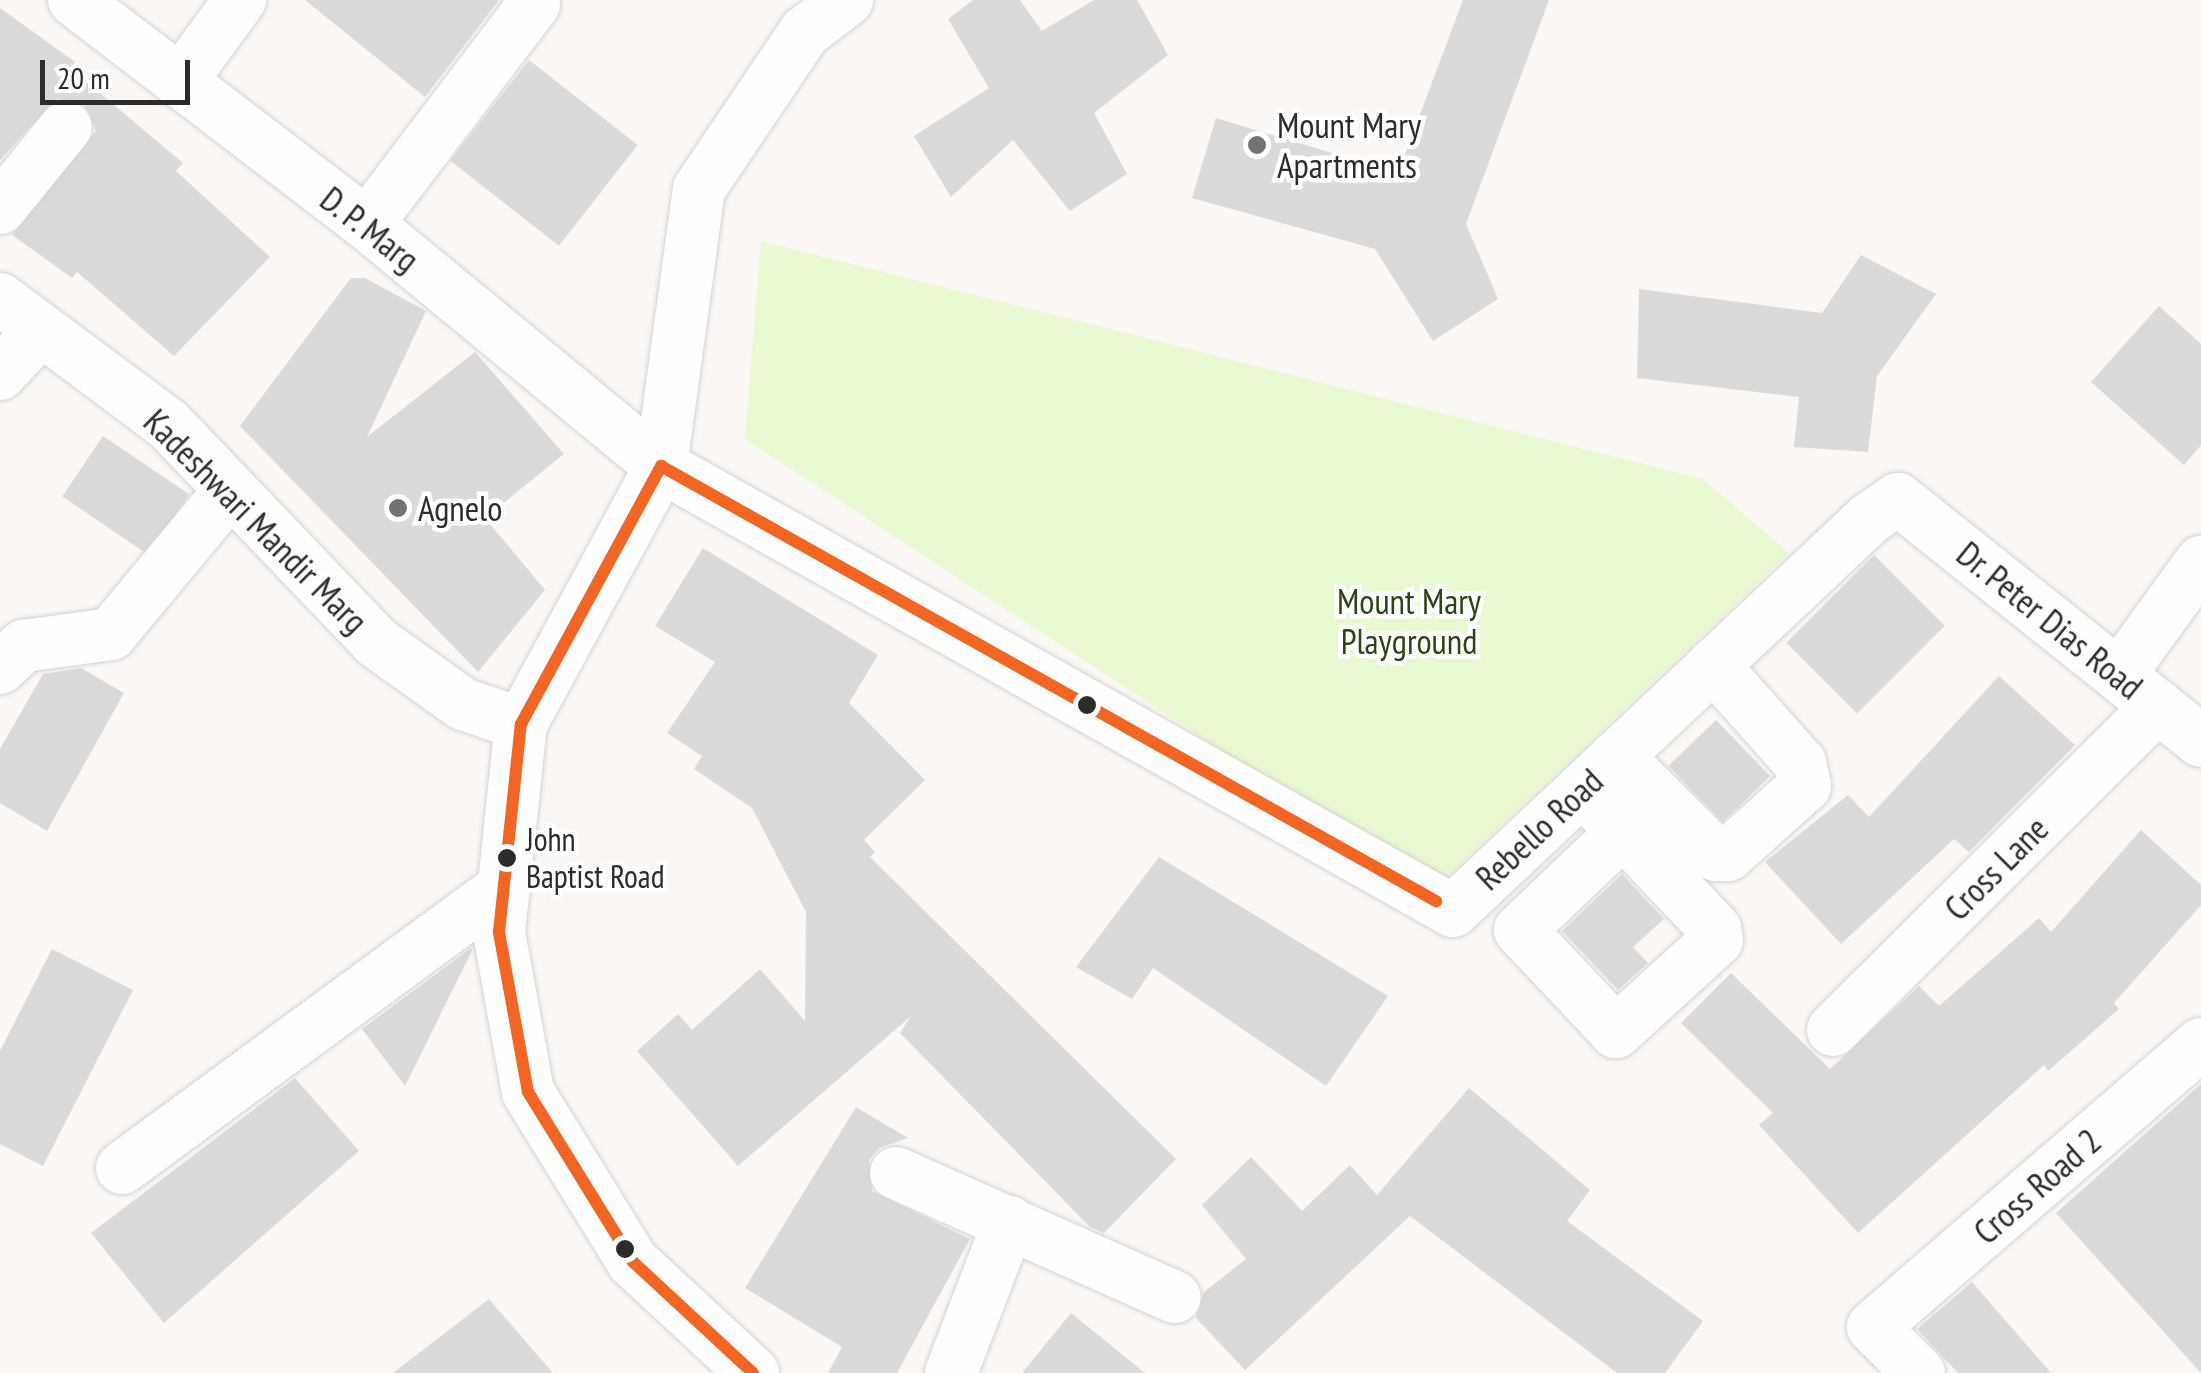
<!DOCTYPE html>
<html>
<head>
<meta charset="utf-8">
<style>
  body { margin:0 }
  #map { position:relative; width:2201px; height:1373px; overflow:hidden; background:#faf7f5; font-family:"PT Sans Narrow",sans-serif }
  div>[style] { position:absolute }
  .green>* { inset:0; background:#e7f8d3 }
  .building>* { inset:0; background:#dcdad9; transform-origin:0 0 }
  .roads { filter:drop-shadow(0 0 2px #d5d3d2) drop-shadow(0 0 2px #d5d3d2) }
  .minor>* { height:52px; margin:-26px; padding:0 26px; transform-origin:26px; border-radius:26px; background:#fefefe }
  .bus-1>* { height:12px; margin:-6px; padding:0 6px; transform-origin:6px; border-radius:6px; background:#f26522 }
  .dots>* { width:28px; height:28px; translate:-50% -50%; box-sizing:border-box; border:5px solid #fff; border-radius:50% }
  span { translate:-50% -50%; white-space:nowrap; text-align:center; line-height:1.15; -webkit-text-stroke:9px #fff; paint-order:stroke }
  .bus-label { font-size:32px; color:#2d2c2a }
  .left { translate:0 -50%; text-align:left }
  .poi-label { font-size:35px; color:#2d2c2a }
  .street-label { font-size:35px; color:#2d2c2a }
  .park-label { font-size:35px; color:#2f4415 }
  .scale { position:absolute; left:40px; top:60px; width:150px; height:45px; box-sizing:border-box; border:5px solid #2d2c2a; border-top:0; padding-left:12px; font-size:30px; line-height:35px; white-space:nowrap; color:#2d2c2a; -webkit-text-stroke:8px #fff; paint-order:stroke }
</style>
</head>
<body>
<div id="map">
  <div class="green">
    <i style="clip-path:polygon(761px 241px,1703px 479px,1789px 553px,1434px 889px,745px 439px)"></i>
  </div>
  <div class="building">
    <i style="clip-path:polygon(305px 0,499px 0,425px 97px)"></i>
    <i style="clip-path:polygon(973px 0,1020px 0,1042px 31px,1094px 0,1137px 0,1168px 55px,1094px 113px,1127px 174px,1070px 211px,1013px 140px,951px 197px,914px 136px,989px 88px,948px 19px)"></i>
    <i style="clip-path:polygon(1463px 0,1549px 0,1466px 224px,1498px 299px,1433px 341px,1375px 249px,1192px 198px,1216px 118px,1398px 173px)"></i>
    <i style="clip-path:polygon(0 8px,75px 62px,70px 68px,183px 163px,176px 171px,270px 257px,174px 356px,77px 272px,72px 278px,12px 235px,96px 131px,84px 103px,56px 99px,0 160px)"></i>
    <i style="left:529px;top:60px;width:138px;height:128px;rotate:38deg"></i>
    <i style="clip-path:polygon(1861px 255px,1936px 294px,1877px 376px,1868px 452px,1794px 447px,1799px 397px,1637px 378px,1639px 289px,1822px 313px)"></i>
    <i style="clip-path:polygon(351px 278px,365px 278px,426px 311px,367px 437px,475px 352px,564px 454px,485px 518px,545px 590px,478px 672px,240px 426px)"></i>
    <i style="clip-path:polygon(2159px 306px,2201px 344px,2201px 445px,2184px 465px,2091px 382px)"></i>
    <i style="left:103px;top:436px;width:104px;height:73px;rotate:34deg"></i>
    <i style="clip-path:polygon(703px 548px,878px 655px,849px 703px,925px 780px,864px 840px,875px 852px,870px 857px,1176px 1159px,1104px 1233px,1090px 1227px,900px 1033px,911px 1016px,738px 1166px,637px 1051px,678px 1014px,692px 1030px,760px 969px,805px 1021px,806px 912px,752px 808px,694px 769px,702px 756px,667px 733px,715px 662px,655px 626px)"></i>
    <i style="left:1874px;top:555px;width:100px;height:124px;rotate:45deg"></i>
    <i style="clip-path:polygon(81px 668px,124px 693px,47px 831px,0 803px,0 749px,43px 674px)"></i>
    <i style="clip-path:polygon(1999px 676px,2075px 745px,1969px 852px,1954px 839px,1841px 944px,1765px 862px,1848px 795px,1869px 817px)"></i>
    <i style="left:1716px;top:720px;width:78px;height:66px;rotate:46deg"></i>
    <i style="clip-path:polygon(2141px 830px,2201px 885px,2201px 905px,2114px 1003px,2119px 1009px,2048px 1071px,2044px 1065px,1858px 1233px,1759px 1125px,1773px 1113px,1681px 1023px,1731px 973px,1830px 1069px,1919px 986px,1939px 1006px,2039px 918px,2051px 932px)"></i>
    <i style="clip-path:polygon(1159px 857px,1388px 996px,1326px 1086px,1153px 968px,1132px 999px,1076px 967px)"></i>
    <i style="clip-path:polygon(1622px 874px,1664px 919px,1633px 947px,1648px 963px,1618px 990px,1562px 931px)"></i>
    <i style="clip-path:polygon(471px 948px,472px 951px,405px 1086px,362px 1029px)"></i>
    <i style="clip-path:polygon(52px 949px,133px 990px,43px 1166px,0 1144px,0 1051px)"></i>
    <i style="clip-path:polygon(295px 1078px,359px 1151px,164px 1323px,91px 1233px)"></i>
    <i style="clip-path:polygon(2201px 1084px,2201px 1373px,2056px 1213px)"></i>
    <i style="clip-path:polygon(1469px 1088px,1590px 1190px,1567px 1221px,1703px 1321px,1665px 1373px,1617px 1373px,1410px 1216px,1245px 1370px,1196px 1318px,1204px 1292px,1246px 1259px,1202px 1205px,1251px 1157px,1302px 1211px,1350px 1165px,1377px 1195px)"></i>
    <i style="clip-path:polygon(856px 1107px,908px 1138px,879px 1148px,869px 1160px,872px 1191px,970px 1239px,897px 1373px,828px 1373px,842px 1347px,745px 1288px)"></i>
    <i style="clip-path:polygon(1972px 1282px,2051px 1373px,1958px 1373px,1917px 1329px)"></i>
    <i style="clip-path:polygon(489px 1299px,553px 1373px,393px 1373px)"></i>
    <i style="clip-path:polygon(1071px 1313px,1145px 1373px,1022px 1373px)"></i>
  </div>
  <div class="roads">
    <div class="minor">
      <i style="left:74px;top:0;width:369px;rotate:37.4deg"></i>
      <i style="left:367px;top:224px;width:381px;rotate:39.5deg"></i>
      <i style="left:661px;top:466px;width:908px;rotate:29.33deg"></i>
      <i style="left:1453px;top:911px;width:572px;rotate:-43.3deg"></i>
      <i style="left:1869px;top:519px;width:35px;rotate:-35deg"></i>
      <i style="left:1898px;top:499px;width:388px;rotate:38.6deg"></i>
      <i style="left:180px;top:82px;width:102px;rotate:-53.8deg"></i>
      <i style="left:0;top:208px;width:104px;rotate:-50.8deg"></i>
      <i style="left:367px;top:224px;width:276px;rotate:-52.8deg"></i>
      <i style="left:534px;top:4px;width:6px;rotate:-141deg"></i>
      <i style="left:0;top:299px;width:209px;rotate:36.7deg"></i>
      <i style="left:168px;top:424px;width:301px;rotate:46.3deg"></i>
      <i style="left:376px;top:642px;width:107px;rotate:35.5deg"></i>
      <i style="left:463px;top:704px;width:61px;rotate:19deg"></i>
      <i style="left:0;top:374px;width:59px;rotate:-47.1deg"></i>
      <i style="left:0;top:668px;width:33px;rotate:-43deg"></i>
      <i style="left:24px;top:646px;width:88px;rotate:-7.9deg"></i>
      <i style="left:111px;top:634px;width:183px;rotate:-50.3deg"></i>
      <i style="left:2119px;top:675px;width:140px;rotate:-54deg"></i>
      <i style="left:1617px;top:756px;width:140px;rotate:45deg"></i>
      <i style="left:1716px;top:855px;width:12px"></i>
      <i style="left:1728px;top:855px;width:103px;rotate:-41.9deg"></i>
      <i style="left:1805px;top:786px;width:24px;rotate:-102deg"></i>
      <i style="left:1800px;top:763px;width:131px;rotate:-131.6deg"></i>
      <i style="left:1582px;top:789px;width:59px;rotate:46.4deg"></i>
      <i style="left:1623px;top:832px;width:134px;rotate:46.5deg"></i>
      <i style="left:1715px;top:929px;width:11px;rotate:80deg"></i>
      <i style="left:1717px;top:940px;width:137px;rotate:137.7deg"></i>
      <i style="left:1616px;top:1032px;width:140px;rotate:-133.3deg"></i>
      <i style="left:1520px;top:930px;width:142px;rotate:-43.6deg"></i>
      <i style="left:1833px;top:1030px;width:459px;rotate:-44.9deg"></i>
      <i style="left:122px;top:1168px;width:474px;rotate:-36.3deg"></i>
      <i style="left:896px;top:1173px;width:305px;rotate:24deg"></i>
      <i style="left:753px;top:1373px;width:163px;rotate:-137.2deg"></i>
      <i style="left:633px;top:1262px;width:200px;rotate:-121.7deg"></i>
      <i style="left:528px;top:1092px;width:163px;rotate:-100.3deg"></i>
      <i style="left:499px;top:932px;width:209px;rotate:-84deg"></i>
      <i style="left:521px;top:724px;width:294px;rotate:-61.5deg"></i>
      <i style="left:661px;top:466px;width:280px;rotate:-82.2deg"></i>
      <i style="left:699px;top:189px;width:189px;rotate:-56deg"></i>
      <i style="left:805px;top:32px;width:53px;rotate:-37.3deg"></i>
      <i style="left:951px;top:1373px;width:162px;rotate:-69deg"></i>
      <i style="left:1919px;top:1373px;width:65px;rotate:-135deg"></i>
      <i style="left:1873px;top:1327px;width:433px;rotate:-40.8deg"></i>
    </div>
  </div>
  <div class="bus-1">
    <i style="left:753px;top:1373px;width:163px;rotate:-137.2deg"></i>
    <i style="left:633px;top:1262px;width:200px;rotate:-121.7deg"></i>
    <i style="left:528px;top:1092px;width:163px;rotate:-100.3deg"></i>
    <i style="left:499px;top:932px;width:209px;rotate:-84deg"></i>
    <i style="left:521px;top:724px;width:294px;rotate:-61.5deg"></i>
    <i style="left:661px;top:466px;width:889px;rotate:29.31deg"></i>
  </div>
  <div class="dots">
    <i style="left:1257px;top:145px;background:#757371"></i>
    <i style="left:398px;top:508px;background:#757371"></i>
    <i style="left:1087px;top:705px;background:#2d2c2a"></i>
    <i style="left:507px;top:858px;background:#2d2c2a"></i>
    <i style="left:625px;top:1249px;background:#2d2c2a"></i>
  </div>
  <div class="bus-label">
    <span class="left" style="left:526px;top:858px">John<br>Baptist Road</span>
  </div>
  <div class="poi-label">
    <span class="left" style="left:1277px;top:145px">Mount Mary<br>Apartments</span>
    <span class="left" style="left:418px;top:508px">Agnelo</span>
  </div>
  <div class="street-label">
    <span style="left:370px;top:229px;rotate:38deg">D. P. Marg</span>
    <span style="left:256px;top:521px;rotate:45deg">Kadeshwari Mandir Marg</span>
    <span style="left:2050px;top:620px;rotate:39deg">Dr. Peter Dias Road</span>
    <span style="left:1539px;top:829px;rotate:-43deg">Rebello Road</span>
    <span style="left:1996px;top:868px;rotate:-45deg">Cross Lane</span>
    <span style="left:2037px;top:1186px;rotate:-41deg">Cross Road 2</span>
  </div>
  <div class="park-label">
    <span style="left:1409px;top:621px">Mount Mary<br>Playground</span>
  </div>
  <div class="scale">20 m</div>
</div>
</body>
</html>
